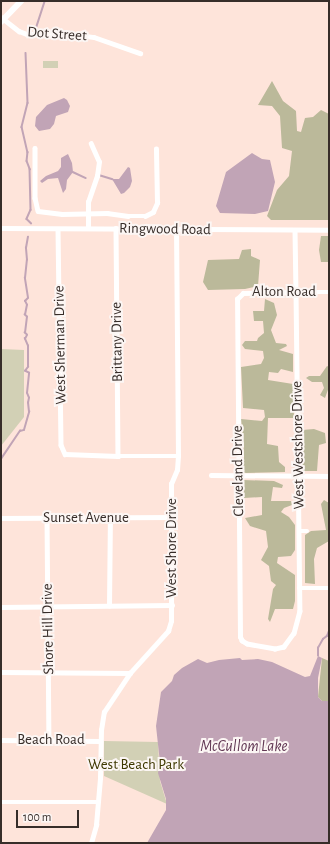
<!DOCTYPE html>
<html>
<head>
<meta charset="utf-8">
<style>
  body { margin:0 }
  #map { position:relative; width:330px; height:844px; overflow:hidden; background:#fee4da; font-family:"Alegreya Sans",sans-serif }
  div>[style] { position:absolute }
  .green>* { inset:0; background:#d2d0b5; transform-origin:0 0 }
  .forest>* { inset:0; background:#bbb99a }
  .water>* { inset:0; background:#c1a4b6 }
  .stream>* { height:1.5px; margin:-0.75px; padding:0 0.75px; transform-origin:0.75px; border-radius:0.75px; background:#c1a4b6 }
  .minor>* { height:4.5px; margin:-2.25px; padding:0 2.25px; transform-origin:2.25px; border-radius:2.25px; background:#fff }
  .major>* { height:5.5px; margin:-2.75px; padding:0 2.75px; transform-origin:2.75px; border-radius:2.75px; background:#fff }
  span { translate:-50% -50%; white-space:nowrap; text-align:center; line-height:1.15; -webkit-text-stroke:4px #fcf6f4; paint-order:stroke }
  .street-label { font-size:15px; color:#372d29 }
  .park-label { font-size:15px; color:#3e3800 }
  .water-label { font-size:16px; color:#623854; font-style:italic }
  .frame { position:absolute; inset:0; border:2px solid #372d29; pointer-events:none }
  .scale { position:absolute; left:16px; top:810px; width:63px; height:18px; box-sizing:border-box; border:2px solid #372d29; border-top:0; padding-left:5px; font-size:12px; line-height:14px; white-space:nowrap; color:#372d29; -webkit-text-stroke:3px #fcf6f4; paint-order:stroke }
</style>
</head>
<body>
<div id="map">
  <div class="green">
    <i style="left:43px;top:61px;width:15px;height:7px"></i>
    <i style="clip-path:polygon(1px 349px,24px 350px,24px 417px,1px 446px)"></i>
    <i style="clip-path:polygon(104px 741px,158px 742px,160px 781px,167px 804px,104px 776px)"></i>
  </div>
  <div class="forest">
    <i style="clip-path:polygon(272px 81px,283px 101px,296px 111px,297px 131px,301px 132px,305px 118px,313px 117px,321px 110px,329px 114px,328px 220px,271px 220px,267px 216px,277px 190px,289px 176px,292px 151px,282px 148px,280px 116px,272px 106px,258px 105px)"></i>
    <i style="clip-path:polygon(321px 236px,329px 236px,329px 262px,321px 262px,319px 250px)"></i>
    <i style="clip-path:polygon(251px 249px,251px 256px,260px 260px,258px 286px,245px 289px,208px 290px,203px 282px,208px 260px,239px 259px,242px 250px)"></i>
    <i style="clip-path:polygon(265px 299px,274px 303px,277px 315px,271px 330px,276px 343px,286px 344px,287px 346px,279px 350px,293px 354px,293px 372px,281px 369px,278px 373px,269px 372px,268px 380px,293px 384px,294px 418px,268px 418px,267px 444px,278px 446px,279px 462px,285px 467px,285px 472px,246px 473px,242px 472px,241px 466px,244px 463px,244px 451px,241px 419px,262px 421px,265px 417px,264px 410px,243px 408px,241px 367px,261px 364px,264px 358px,263px 351px,245px 349px,242px 345px,245px 341px,257px 341px,258px 338px,264px 333px,263px 321px,254px 321px,253px 311px,264px 311px)"></i>
    <i style="clip-path:polygon(327px 366px,329px 367px,329px 387px,325px 398px,320px 395px,324px 388px,322px 382px,312px 382px,306px 378px,309px 376px,320px 376px)"></i>
    <i style="clip-path:polygon(314px 429px,325px 433px,326px 443px,319px 445px,317px 471px,302px 471px,302px 430px)"></i>
    <i style="clip-path:polygon(243px 480px,274px 481px,283px 485px,282px 488px,273px 487px,271px 501px,291px 501px,292px 505px,284px 508px,281px 512px,289px 517px,295px 525px,295px 550px,291px 556px,278px 557px,277px 563px,295px 575px,295px 601px,293px 609px,275px 609px,270px 622px,268px 619px,273px 589px,276px 585px,271px 581px,269px 566px,261px 560px,268px 547px,266px 531px,250px 526px,245px 518px,262px 515px,262px 497px,244px 498px)"></i>
    <i style="clip-path:polygon(324px 500px,329px 503px,329px 541px,317px 548px,314px 559px,315px 584px,305px 583px,305px 535px,311px 531px,326px 530px,321px 504px)"></i>
    <i style="clip-path:polygon(322px 658px,329px 661px,329px 701px,322px 701px,318px 697px)"></i>
  </div>
  <div class="water">
    <i style="clip-path:polygon(64px 98px,67px 100px,70px 106px,68px 112px,56px 116px,54px 124px,50px 129px,39px 131px,35px 126px,36px 117px,47px 105px)"></i>
    <i style="clip-path:polygon(252px 153px,262px 159px,270px 160px,275px 182px,268px 211px,255px 214px,220px 213px,216px 206px,226px 172px)"></i>
    <i style="clip-path:polygon(68px 154px,72px 163px,73px 172px,67px 180px,66px 189px,63px 193px,58px 178px,48px 179px,42px 183px,40px 181px,46px 176px,58px 171px,61px 167px,61px 158px)"></i>
    <i style="clip-path:polygon(128px 167px,130px 168px,132px 181px,130px 187px,124px 193px,121px 194px,112px 179px,119px 179px)"></i>
    <i style="clip-path:polygon(318px 656px,322px 658px,318px 678px,318px 697px,322px 701px,329px 701px,329px 843px,147px 843px,166px 810px,166px 799px,158px 773px,160px 763px,156px 726px,161px 692px,172px 681px,174px 675px,182px 668px,198px 659px,207px 663px,219px 660px,240px 658px,242px 660px,258px 659px,272px 662px,305px 677px,310px 676px)"></i>
  </div>
  <div class="stream">
    <i style="left:35px;top:31px;width:32px;rotate:-72deg"></i>
    <i style="left:26px;top:53px;width:50px;rotate:87.7deg"></i>
    <i style="left:28px;top:103px;width:25px;rotate:104deg"></i>
    <i style="left:22px;top:127px;width:26px;rotate:77deg"></i>
    <i style="left:28px;top:152px;width:9px;rotate:96deg"></i>
    <i style="left:27px;top:161px;width:9px;rotate:69deg"></i>
    <i style="left:30px;top:169px;width:41px;rotate:88.6deg"></i>
    <i style="left:31px;top:210px;width:10px;rotate:114deg"></i>
    <i style="left:27px;top:219px;width:6px;rotate:45deg"></i>
    <i style="left:73px;top:172px;width:14px;rotate:25deg"></i>
    <i style="left:99px;top:175px;width:14px;rotate:17deg"></i>
    <i style="left:1px;top:459px;width:34px;rotate:-56deg"></i>
    <i style="left:20px;top:431px;width:4px;rotate:-14deg"></i>
    <i style="left:24px;top:430px;width:19px;rotate:-74deg"></i>
    <i style="left:29px;top:412px;width:9px;rotate:-96deg"></i>
    <i style="left:28px;top:403px;width:5px;rotate:-79deg"></i>
    <i style="left:29px;top:398px;width:5px;rotate:-112deg"></i>
    <i style="left:27px;top:393px;width:20px;rotate:-84deg"></i>
    <i style="left:29px;top:373px;width:4px;rotate:-153deg"></i>
    <i style="left:25px;top:371px;width:5px;rotate:-53deg"></i>
    <i style="left:28px;top:367px;width:21px;rotate:-90deg"></i>
    <i style="left:28px;top:346px;width:8px;rotate:-113deg"></i>
    <i style="left:25px;top:339px;width:4px;rotate:-63deg"></i>
    <i style="left:27px;top:335px;width:3px;rotate:-135deg"></i>
    <i style="left:25px;top:333px;width:16px;rotate:-83deg"></i>
    <i style="left:27px;top:317px;width:3px;rotate:-135deg"></i>
    <i style="left:25px;top:315px;width:10px;rotate:-79deg"></i>
    <i style="left:27px;top:305px;width:4px;rotate:-117deg"></i>
    <i style="left:25px;top:301px;width:4px;rotate:-45deg"></i>
    <i style="left:28px;top:298px;width:20px;rotate:-99deg"></i>
    <i style="left:25px;top:278px;width:18px;rotate:-84deg"></i>
    <i style="left:27px;top:260px;width:12px;rotate:-95deg"></i>
    <i style="left:26px;top:248px;width:11px;rotate:-80deg"></i>
    <i style="left:318px;top:656px;width:8px;rotate:-90deg"></i>
    <i style="left:318px;top:648px;width:10px;rotate:-61deg"></i>
    <i style="left:323px;top:639px;width:5px;rotate:-37deg"></i>
    <i style="left:327px;top:636px;width:5px;rotate:-68deg"></i>
  </div>
  <div class="minor">
    <i style="left:1px;top:17px;width:23px;rotate:38deg"></i>
    <i style="left:19px;top:31px;width:9px;rotate:21deg"></i>
    <i style="left:27px;top:34px;width:38px;rotate:-2deg"></i>
    <i style="left:65px;top:33px;width:29px;rotate:8deg"></i>
    <i style="left:94px;top:37px;width:49px;rotate:19.2deg"></i>
    <i style="left:35px;top:148px;width:50px;rotate:90deg"></i>
    <i style="left:35px;top:198px;width:13px;rotate:77deg"></i>
    <i style="left:38px;top:211px;width:24px;rotate:7deg"></i>
    <i style="left:62px;top:214px;width:45px;rotate:-1.3deg"></i>
    <i style="left:107px;top:213px;width:21px;rotate:8deg"></i>
    <i style="left:128px;top:216px;width:17px"></i>
    <i style="left:145px;top:216px;width:9px;rotate:-27deg"></i>
    <i style="left:153px;top:212px;width:10px;rotate:-66deg"></i>
    <i style="left:157px;top:203px;width:54px;rotate:-91.1deg"></i>
    <i style="left:1px;top:228px;width:328px;rotate:0.3deg"></i>
    <i style="left:88px;top:228px;width:26px;rotate:-90deg"></i>
    <i style="left:88px;top:202px;width:28px;rotate:-71deg"></i>
    <i style="left:97px;top:176px;width:14px;rotate:-82deg"></i>
    <i style="left:99px;top:162px;width:20px;rotate:-114deg"></i>
    <i style="left:116px;top:228px;width:228px;rotate:89.5deg"></i>
    <i style="left:58px;top:229px;width:216px;rotate:89.2deg"></i>
    <i style="left:61px;top:445px;width:10px;rotate:66deg"></i>
    <i style="left:65px;top:454px;width:53px;rotate:2.2deg"></i>
    <i style="left:118px;top:456px;width:60px"></i>
    <i style="left:295px;top:230px;width:62px;rotate:89.1deg"></i>
    <i style="left:296px;top:292px;width:319px;rotate:89.3deg"></i>
    <i style="left:300px;top:611px;width:23px;rotate:105deg"></i>
    <i style="left:294px;top:633px;width:17px;rotate:126deg"></i>
    <i style="left:284px;top:647px;width:9px;rotate:167deg"></i>
    <i style="left:275px;top:649px;width:28px;rotate:-170deg"></i>
    <i style="left:247px;top:644px;width:6px;rotate:-149deg"></i>
    <i style="left:242px;top:641px;width:4px;rotate:-117deg"></i>
    <i style="left:240px;top:637px;width:338px;rotate:-90.5deg"></i>
    <i style="left:237px;top:299px;width:8px;rotate:-45deg"></i>
    <i style="left:243px;top:293px;width:53px;rotate:-1.1deg"></i>
    <i style="left:296px;top:292px;width:33px"></i>
    <i style="left:211px;top:475px;width:118px;rotate:0.5deg"></i>
    <i style="left:1px;top:518px;width:170px;rotate:-0.3deg"></i>
    <i style="left:47px;top:518px;width:222px;rotate:89.5deg"></i>
    <i style="left:299px;top:531px;width:8px"></i>
    <i style="left:299px;top:588px;width:30px"></i>
    <i style="left:109px;top:606px;width:89px;rotate:-89.4deg"></i>
    <i style="left:1px;top:607px;width:171px;rotate:-0.7deg"></i>
    <i style="left:1px;top:672px;width:129px;rotate:0.4deg"></i>
    <i style="left:1px;top:740px;width:99px;rotate:0.6deg"></i>
    <i style="left:1px;top:802px;width:97px"></i>
    <i style="left:91px;top:843px;width:19px;rotate:-74deg"></i>
    <i style="left:96px;top:825px;width:47px;rotate:-85.1deg"></i>
    <i style="left:100px;top:778px;width:48px;rotate:-88.8deg"></i>
    <i style="left:101px;top:730px;width:18px;rotate:-81deg"></i>
    <i style="left:104px;top:712px;width:47px;rotate:-56.3deg"></i>
    <i style="left:130px;top:673px;width:57px;rotate:-47.9deg"></i>
    <i style="left:168px;top:631px;width:10px;rotate:-73deg"></i>
    <i style="left:171px;top:621px;width:137px;rotate:-90deg"></i>
    <i style="left:171px;top:484px;width:15px;rotate:-67deg"></i>
    <i style="left:177px;top:470px;width:14px;rotate:-86deg"></i>
    <i style="left:178px;top:456px;width:227px;rotate:-90.5deg"></i>
  </div>
  <div class="major">
    <i style="left:1px;top:22px;width:29px;rotate:-46deg"></i>
  </div>
  <div class="street-label">
    <span style="left:57px;top:34px;rotate:4deg">Dot Street</span>
    <span style="left:165px;top:229px;rotate:1deg">Ringwood Road</span>
    <span style="left:284px;top:292px">Alton Road</span>
    <span style="left:117px;top:342px;rotate:-91deg">Brittany Drive</span>
    <span style="left:60px;top:345px;rotate:-91deg">West Sherman Drive</span>
    <span style="left:298px;top:445px;rotate:-91deg">West Westshore Drive</span>
    <span style="left:238px;top:471px;rotate:-91deg">Cleveland Drive</span>
    <span style="left:86px;top:518px">Sunset Avenue</span>
    <span style="left:172px;top:548px;rotate:-90deg">West Shore Drive</span>
    <span style="left:48px;top:629px;rotate:-91deg">Shore Hill Drive</span>
    <span style="left:51px;top:740px">Beach Road</span>
  </div>
  <div class="park-label">
    <span style="left:136px;top:765px">West Beach Park</span>
  </div>
  <div class="water-label">
    <span style="left:244px;top:746px">McCullom Lake</span>
  </div>
  <div class="frame"></div>
  <div class="scale">100 m</div>
</div>
</body>
</html>
